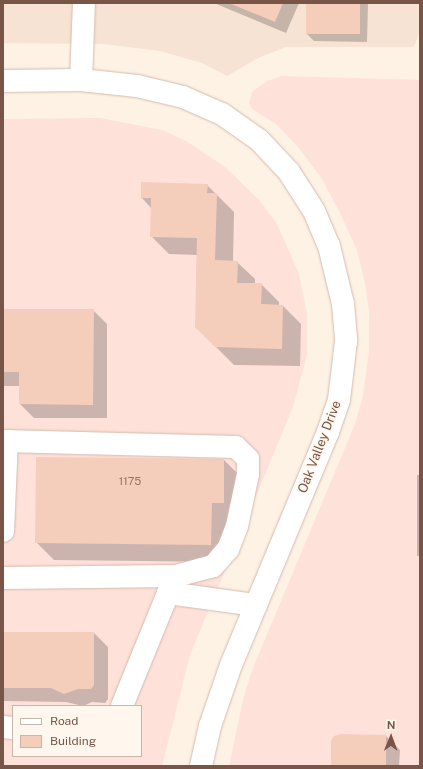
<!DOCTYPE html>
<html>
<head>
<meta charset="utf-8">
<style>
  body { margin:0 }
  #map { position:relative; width:423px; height:769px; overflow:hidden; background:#fef2e5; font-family:"Public Sans",sans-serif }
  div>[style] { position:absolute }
  .residential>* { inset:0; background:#f6e3d3 }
  .commercial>* { inset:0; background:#fee1d9 }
  .shadow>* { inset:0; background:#0003; transform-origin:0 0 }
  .building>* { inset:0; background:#f5cdbb; transform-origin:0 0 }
  .roads { filter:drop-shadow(0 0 1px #d3bbad) drop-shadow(0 0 1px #d3bbad) }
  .minor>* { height:22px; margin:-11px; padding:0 11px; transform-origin:11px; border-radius:11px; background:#fff }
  span { translate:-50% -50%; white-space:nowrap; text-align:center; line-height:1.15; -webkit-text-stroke:3px #fff6ed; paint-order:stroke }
  .number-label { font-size:11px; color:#987365 }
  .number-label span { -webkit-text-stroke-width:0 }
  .street-label { font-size:13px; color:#795548 }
  .frame { position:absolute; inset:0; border:4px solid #795548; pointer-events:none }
  .legend { position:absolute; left:12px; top:705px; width:130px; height:52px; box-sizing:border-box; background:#fff6ed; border:1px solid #c9b6ab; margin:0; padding:5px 7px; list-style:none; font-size:12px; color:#795548 }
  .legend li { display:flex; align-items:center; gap:8px; height:20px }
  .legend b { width:20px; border:1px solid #c9b6ab }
  .north { position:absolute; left:371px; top:717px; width:40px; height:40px; -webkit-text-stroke:3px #fff6ed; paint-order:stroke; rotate:1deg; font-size:11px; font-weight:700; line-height:16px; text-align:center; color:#795548 }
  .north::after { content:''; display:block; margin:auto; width:14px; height:18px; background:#795548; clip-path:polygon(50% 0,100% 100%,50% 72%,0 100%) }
</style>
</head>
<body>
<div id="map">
  <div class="residential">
    <i style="clip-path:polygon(3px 3px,420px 3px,420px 31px,414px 47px,286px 47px,258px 58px,227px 76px,202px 63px,160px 51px,103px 44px,3px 43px)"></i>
  </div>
  <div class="commercial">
    <i style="clip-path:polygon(282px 76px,420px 80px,420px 766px,229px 766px,244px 696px,253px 668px,355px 424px,363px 396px,369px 351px,369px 311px,365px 283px,357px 250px,340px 213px,322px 179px,299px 148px,276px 124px,252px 109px,249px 103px,252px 92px,267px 81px)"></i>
    <i style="clip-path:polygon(evenodd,100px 118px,162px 130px,186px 141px,225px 167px,260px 201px,277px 224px,299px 274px,307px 314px,307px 355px,293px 407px,190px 655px,162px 766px,3px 766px,3px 119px,100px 118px,13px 706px,141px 706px,141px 756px,13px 756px,13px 706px)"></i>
  </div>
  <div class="shadow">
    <i style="clip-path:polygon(214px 3px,299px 3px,286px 33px)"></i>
    <i style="clip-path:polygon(307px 3px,368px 3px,367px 42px,314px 41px,306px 33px)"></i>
    <i style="clip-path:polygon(207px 185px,234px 212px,233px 261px,237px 262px,255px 279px,255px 284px,261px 284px,279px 302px,279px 306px,283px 306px,301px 324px,300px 366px,234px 365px,196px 327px,197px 255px,169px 254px,151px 236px,151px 208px,142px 198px)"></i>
    <i style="clip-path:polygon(3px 310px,93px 310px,107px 324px,107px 418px,34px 418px,20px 404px,20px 386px,3px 386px)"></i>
    <i style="clip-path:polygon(224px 460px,242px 478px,229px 562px,54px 560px,36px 542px)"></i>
    <i style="left:417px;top:475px;width:3px;height:81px"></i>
    <i style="clip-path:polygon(3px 633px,94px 633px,108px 647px,108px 699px,105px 703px,92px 702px,83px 706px,66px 702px,3px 701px)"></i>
    <i style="clip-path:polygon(386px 736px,400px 750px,399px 766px,332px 766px)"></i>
  </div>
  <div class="building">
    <i style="clip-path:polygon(229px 3px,283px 3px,275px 22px)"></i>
    <i style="left:306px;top:3px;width:54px;height:31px"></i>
    <i style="clip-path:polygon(141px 182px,208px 184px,207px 193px,217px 193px,215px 260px,238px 261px,237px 283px,262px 283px,261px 304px,283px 305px,282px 349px,215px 347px,195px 327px,197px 238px,150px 237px,151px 198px,141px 198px)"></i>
    <i style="clip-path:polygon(3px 309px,94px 309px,93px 405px,19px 404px,19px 372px,3px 372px)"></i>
    <i style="clip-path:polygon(36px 457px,224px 459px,224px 503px,212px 503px,211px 545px,35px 543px)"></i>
    <i style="clip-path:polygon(3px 632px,94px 632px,94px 685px,91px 689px,78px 689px,64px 694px,51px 688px,3px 688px)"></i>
    <i style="clip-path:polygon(341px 734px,386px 735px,386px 766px,331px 766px,331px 741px,334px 736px)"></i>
  </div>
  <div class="roads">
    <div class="minor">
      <i style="left:81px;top:80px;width:77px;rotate:-87.8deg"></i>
      <i style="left:3px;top:81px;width:78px;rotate:-0.7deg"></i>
      <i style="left:81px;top:80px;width:56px;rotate:6.1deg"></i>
      <i style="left:137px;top:86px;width:47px;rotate:13.4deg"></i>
      <i style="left:183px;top:97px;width:43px;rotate:23.6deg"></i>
      <i style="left:222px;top:114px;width:45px;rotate:35.1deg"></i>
      <i style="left:259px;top:140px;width:44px;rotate:46.8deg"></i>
      <i style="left:289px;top:172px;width:46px;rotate:57.3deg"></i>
      <i style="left:314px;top:211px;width:38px;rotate:67deg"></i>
      <i style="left:329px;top:246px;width:60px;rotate:76.4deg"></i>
      <i style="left:343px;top:304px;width:37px;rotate:85deg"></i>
      <i style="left:346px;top:341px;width:59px;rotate:96.8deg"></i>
      <i style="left:339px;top:400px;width:34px;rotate:109deg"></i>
      <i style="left:328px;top:432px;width:252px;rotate:112.6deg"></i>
      <i style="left:231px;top:665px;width:65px;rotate:109deg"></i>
      <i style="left:210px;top:726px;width:41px;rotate:102.7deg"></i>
      <i style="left:3px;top:441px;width:233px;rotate:1.5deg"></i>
      <i style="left:236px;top:447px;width:17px;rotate:45deg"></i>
      <i style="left:248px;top:459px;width:15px;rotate:90deg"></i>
      <i style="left:248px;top:474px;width:53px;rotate:101.9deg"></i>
      <i style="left:237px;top:526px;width:25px;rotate:111deg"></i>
      <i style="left:228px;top:549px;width:23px;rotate:131deg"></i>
      <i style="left:213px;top:566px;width:39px;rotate:165deg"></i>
      <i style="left:175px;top:576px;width:172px;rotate:179.3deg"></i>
      <i style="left:3px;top:531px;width:90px;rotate:-87.5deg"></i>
      <i style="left:168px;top:593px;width:89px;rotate:7.8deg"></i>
      <i style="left:122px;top:706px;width:140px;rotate:-67.8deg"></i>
      <i style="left:3px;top:727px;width:10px;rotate:6deg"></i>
    </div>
  </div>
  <div class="number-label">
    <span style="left:130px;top:481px">1175</span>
  </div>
  <div class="street-label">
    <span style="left:320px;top:447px;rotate:-69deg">Oak Valley Drive</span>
  </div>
  <div class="frame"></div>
  <ul class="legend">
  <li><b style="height:5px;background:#fff"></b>Road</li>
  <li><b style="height:11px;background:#f5cdbb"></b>Building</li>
  </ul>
  <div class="north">N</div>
</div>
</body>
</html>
